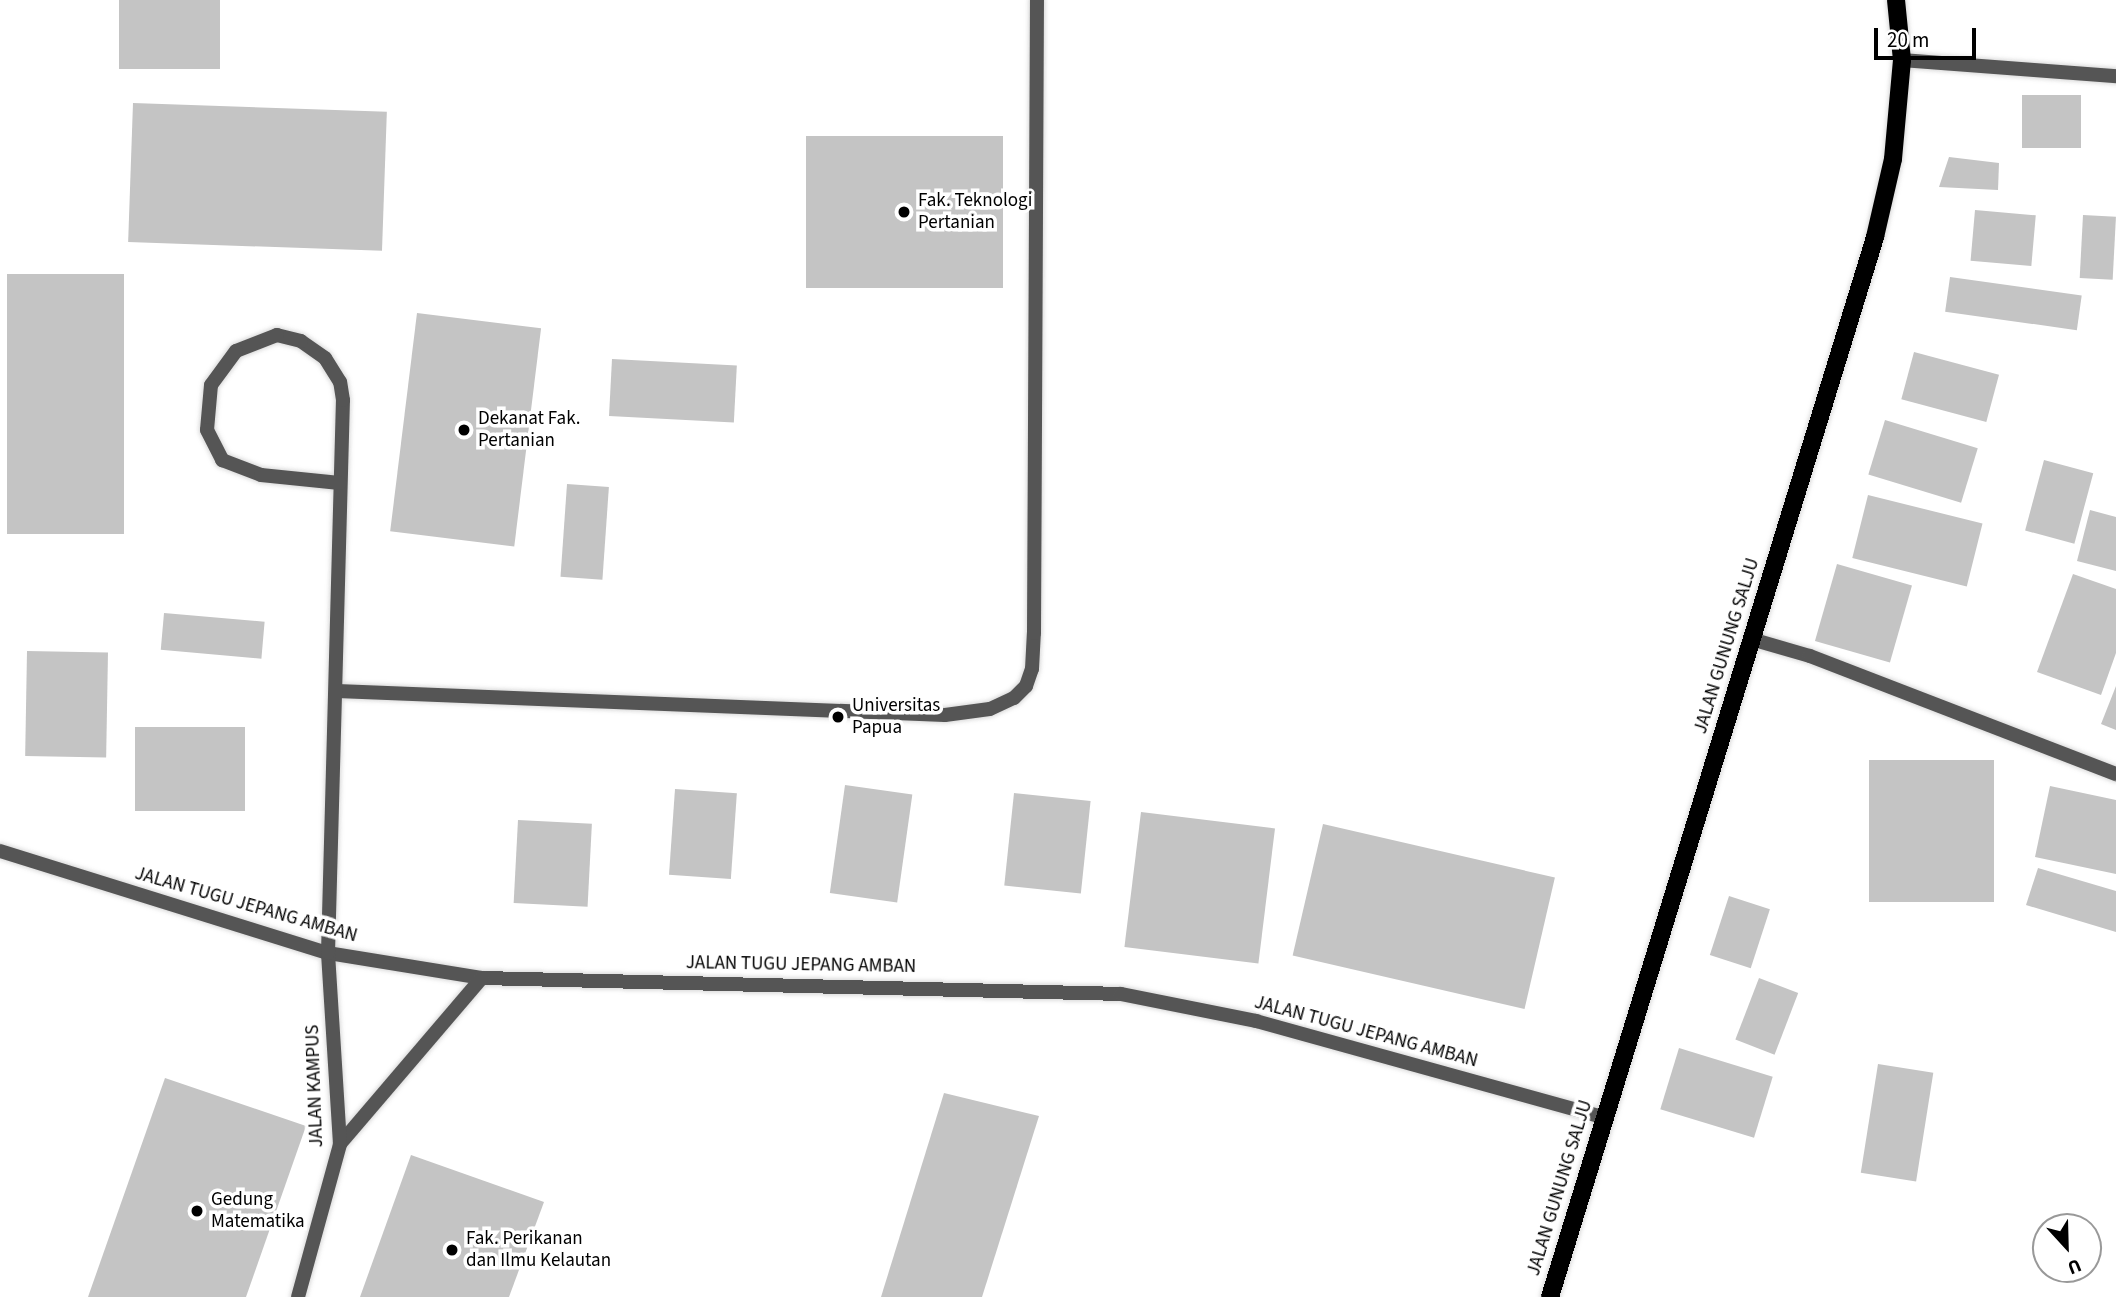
<!DOCTYPE html>
<html>
<head>
<meta charset="utf-8">
<style>
  body { margin:0 }
  #map { position:relative; width:2116px; height:1297px; overflow:hidden; background:#fff; font-family:"Source Sans 3",sans-serif }
  div>[style] { position:absolute }
  .building>* { inset:0; background:#c4c4c4; transform-origin:0 0 }
  .roads { filter:drop-shadow(0 0 2px #dbdbdb) drop-shadow(0 0 2px #dbdbdb) }
  .street>* { height:14px; margin:-7px; padding:0 7px; transform-origin:7px; border-radius:7px; background:#555 }
  .primary>* { height:18px; margin:-9px; padding:0 9px; transform-origin:9px; border-radius:9px; background:#000 }
  .dots>* { width:19px; height:19px; translate:-50% -50%; box-sizing:border-box; border:4px solid #fff; border-radius:50% }
  span { translate:-50% -50%; white-space:nowrap; text-align:center; line-height:1.15; -webkit-text-stroke:7px #fff; paint-order:stroke }
  .poi-label { font-size:19px; color:#000 }
  .left { translate:0 -50%; text-align:left }
  .street-label { font-size:19px; color:#000 }
  .north { position:absolute; left:2032px; top:1213px; width:70px; height:70px; box-sizing:border-box; background:#fff; border:2px solid #999; border-radius:50%; rotate:158deg; font-size:19px; font-weight:700; line-height:28px; text-align:center; color:#000 }
  .north::after { content:''; display:block; margin:auto; width:24px; height:32px; background:#000; clip-path:polygon(50% 0,100% 100%,50% 72%,0 100%) }
  .scale { position:absolute; left:1874px; top:28px; width:102px; height:32px; box-sizing:border-box; border:4px solid #000; border-top:0; padding-left:9px; font-size:21px; line-height:24px; white-space:nowrap; color:#000; -webkit-text-stroke:5px #fff; paint-order:stroke }
</style>
</head>
<body>
<div id="map">
  <div class="building">
    <i style="left:119px;top:0;width:101px;height:69px"></i>
    <i style="left:2022px;top:95px;width:59px;height:53px"></i>
    <i style="left:133px;top:103px;width:254px;height:139px;rotate:2deg"></i>
    <i style="left:806px;top:136px;width:197px;height:152px"></i>
    <i style="clip-path:polygon(1949px 157px,1999px 163px,1998px 190px,1939px 187px)"></i>
    <i style="left:1975px;top:210px;width:61px;height:51px;rotate:5deg"></i>
    <i style="left:2083px;top:215px;width:33px;height:63px;rotate:3deg"></i>
    <i style="left:124px;top:274px;width:260px;height:117px;rotate:90deg"></i>
    <i style="left:1950px;top:277px;width:133px;height:35px;rotate:8deg"></i>
    <i style="left:417px;top:313px;width:125px;height:220px;rotate:7deg"></i>
    <i style="left:1914px;top:352px;width:88px;height:49px;rotate:15deg"></i>
    <i style="left:612px;top:359px;width:125px;height:57px;rotate:3deg"></i>
    <i style="left:1885px;top:420px;width:97px;height:57px;rotate:17deg"></i>
    <i style="left:2044px;top:460px;width:51px;height:73px;rotate:15deg"></i>
    <i style="left:567px;top:484px;width:42px;height:93px;rotate:4deg"></i>
    <i style="left:1868px;top:495px;width:118px;height:65px;rotate:14deg"></i>
    <i style="clip-path:polygon(2090px 510px,2116px 517px,2116px 571px,2077px 561px)"></i>
    <i style="left:1837px;top:564px;width:78px;height:80px;rotate:16deg"></i>
    <i style="clip-path:polygon(2073px 574px,2116px 589px,2116px 653px,2101px 695px,2037px 672px)"></i>
    <i style="left:164px;top:613px;width:101px;height:37px;rotate:5deg"></i>
    <i style="left:27px;top:651px;width:81px;height:105px;rotate:1deg"></i>
    <i style="clip-path:polygon(2116px 686px,2116px 730px,2101px 724px)"></i>
    <i style="left:135px;top:727px;width:110px;height:84px"></i>
    <i style="left:1869px;top:760px;width:125px;height:142px"></i>
    <i style="left:845px;top:785px;width:68px;height:109px;rotate:8deg"></i>
    <i style="clip-path:polygon(2050px 786px,2116px 800px,2116px 874px,2035px 857px)"></i>
    <i style="left:675px;top:789px;width:62px;height:86px;rotate:4deg"></i>
    <i style="left:1014px;top:793px;width:77px;height:93px;rotate:6deg"></i>
    <i style="left:1141px;top:812px;width:135px;height:136px;rotate:7deg"></i>
    <i style="left:518px;top:820px;width:74px;height:83px;rotate:3deg"></i>
    <i style="left:1323px;top:824px;width:238px;height:135px;rotate:13deg"></i>
    <i style="clip-path:polygon(2038px 868px,2116px 891px,2116px 932px,2026px 905px)"></i>
    <i style="left:1729px;top:896px;width:43px;height:62px;rotate:18deg"></i>
    <i style="left:1759px;top:978px;width:42px;height:66px;rotate:21deg"></i>
    <i style="left:1679px;top:1048px;width:98px;height:64px;rotate:17deg"></i>
    <i style="left:1878px;top:1064px;width:56px;height:110px;rotate:9deg"></i>
    <i style="clip-path:polygon(165px 1078px,306px 1126px,246px 1297px,88px 1297px)"></i>
    <i style="clip-path:polygon(944px 1093px,1039px 1116px,982px 1297px,881px 1297px)"></i>
    <i style="clip-path:polygon(411px 1155px,544px 1202px,509px 1297px,360px 1297px)"></i>
  </div>
  <div class="roads">
    <div class="street">
      <i style="left:1902px;top:60px;width:215px;rotate:4.3deg"></i>
      <i style="left:1751px;top:639px;width:61px;rotate:16.1deg"></i>
      <i style="left:1810px;top:656px;width:328px;rotate:21.1deg"></i>
      <i style="left:337px;top:691px;width:608px;rotate:2.26deg"></i>
      <i style="left:945px;top:715px;width:45px;rotate:-7.6deg"></i>
      <i style="left:990px;top:709px;width:26px;rotate:-25deg"></i>
      <i style="left:1014px;top:698px;width:17px;rotate:-45deg"></i>
      <i style="left:1026px;top:686px;width:18px;rotate:-71deg"></i>
      <i style="left:1032px;top:669px;width:36px;rotate:-87deg"></i>
      <i style="left:1034px;top:633px;width:633px;rotate:-89.73deg"></i>
      <i style="left:0;top:851px;width:343px;rotate:17.3deg"></i>
      <i style="left:328px;top:953px;width:156px;rotate:9.2deg"></i>
      <i style="left:482px;top:978px;width:639px;rotate:1.43deg"></i>
      <i style="left:1121px;top:994px;width:138px;rotate:11.3deg"></i>
      <i style="left:1256px;top:1021px;width:360px;rotate:15.5deg"></i>
      <i style="left:340px;top:1144px;width:218px;rotate:-49.5deg"></i>
      <i style="left:298px;top:1297px;width:159px;rotate:-74.6deg"></i>
      <i style="left:340px;top:1144px;width:191px;rotate:-93.6deg"></i>
      <i style="left:328px;top:953px;width:553px;rotate:-88.45deg"></i>
      <i style="left:343px;top:400px;width:18px;rotate:-99deg"></i>
      <i style="left:340px;top:382px;width:28px;rotate:-122deg"></i>
      <i style="left:325px;top:358px;width:29px;rotate:-145deg"></i>
      <i style="left:301px;top:341px;width:25px;rotate:-166deg"></i>
      <i style="left:277px;top:335px;width:44px;rotate:158.7deg"></i>
      <i style="left:236px;top:351px;width:42px;rotate:126.3deg"></i>
      <i style="left:211px;top:385px;width:45px;rotate:95.1deg"></i>
      <i style="left:207px;top:430px;width:34px;rotate:63deg"></i>
      <i style="left:222px;top:460px;width:42px;rotate:21deg"></i>
      <i style="left:261px;top:475px;width:79px;rotate:5.8deg"></i>
    </div>
    <div class="primary">
      <i style="left:1550px;top:1297px;width:1109px;rotate:-72.95deg"></i>
      <i style="left:1875px;top:237px;width:80px;rotate:-77deg"></i>
      <i style="left:1893px;top:159px;width:99px;rotate:-84.8deg"></i>
      <i style="left:1902px;top:60px;width:60px;rotate:-95.7deg"></i>
    </div>
  </div>
  <div class="dots">
    <i style="left:904px;top:212px;background:#000"></i>
    <i style="left:464px;top:430px;background:#000"></i>
    <i style="left:838px;top:717px;background:#000"></i>
    <i style="left:197px;top:1211px;background:#000"></i>
    <i style="left:452px;top:1250px;background:#000"></i>
  </div>
  <div class="poi-label">
    <span class="left" style="left:918px;top:212px">Fak. Teknologi<br>Pertanian</span>
    <span class="left" style="left:478px;top:430px">Dekanat Fak.<br>Pertanian</span>
    <span class="left" style="left:852px;top:717px">Universitas<br>Papua</span>
    <span class="left" style="left:211px;top:1211px">Gedung<br>Matematika</span>
    <span class="left" style="left:466px;top:1250px">Fak. Perikanan<br>dan Ilmu Kelautan</span>
  </div>
  <div class="street-label">
    <span style="left:1727px;top:646px;rotate:-73deg">JALAN GUNUNG SALJU</span>
    <span style="left:246px;top:905px;rotate:16deg">JALAN TUGU JEPANG AMBAN</span>
    <span style="left:801px;top:965px;rotate:1deg">JALAN TUGU JEPANG AMBAN</span>
    <span style="left:1366px;top:1032px;rotate:15deg">JALAN TUGU JEPANG AMBAN</span>
    <span style="left:315px;top:1086px;rotate:-92deg">JALAN KAMPUS</span>
    <span style="left:1560px;top:1188px;rotate:-73deg">JALAN GUNUNG SALJU</span>
  </div>
  <div class="north">U</div>
  <div class="scale">20 m</div>
</div>
</body>
</html>
